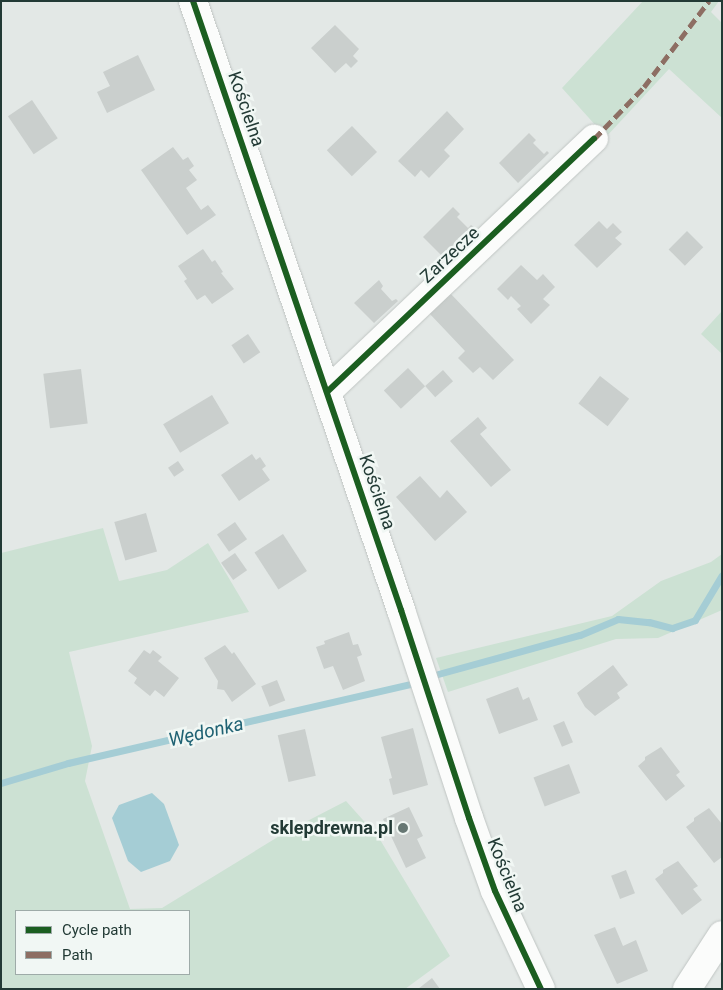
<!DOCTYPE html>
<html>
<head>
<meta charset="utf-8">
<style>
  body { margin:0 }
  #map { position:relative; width:723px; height:990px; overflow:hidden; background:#e3e8e6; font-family:Roboto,sans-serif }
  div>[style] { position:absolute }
  .green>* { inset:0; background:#cce1d3 }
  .water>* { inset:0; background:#a5cdd5 }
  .stream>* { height:7px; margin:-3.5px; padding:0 3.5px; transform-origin:3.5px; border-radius:3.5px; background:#a5cdd5 }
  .building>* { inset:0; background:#cacfcd; transform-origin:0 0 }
  .roads { filter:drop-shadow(0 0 1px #c0c5c3) drop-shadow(0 0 1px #c0c5c3) }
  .minor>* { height:28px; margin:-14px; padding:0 14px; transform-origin:14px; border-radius:14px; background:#fbfcfb }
  .quiet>* { height:5px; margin-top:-2.5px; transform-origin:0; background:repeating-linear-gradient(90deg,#8d6e63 0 10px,transparent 0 15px) }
  .cycleway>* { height:6px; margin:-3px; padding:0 3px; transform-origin:3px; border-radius:3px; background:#1b5e20 }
  .dots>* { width:14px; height:14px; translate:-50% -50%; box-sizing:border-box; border:2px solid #f1f7f4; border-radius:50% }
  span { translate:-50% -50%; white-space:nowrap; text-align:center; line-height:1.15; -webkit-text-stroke:5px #f1f7f4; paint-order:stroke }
  .street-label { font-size:18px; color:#223a35 }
  .poi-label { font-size:18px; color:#223a35; font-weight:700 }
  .right { translate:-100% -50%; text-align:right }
  .water-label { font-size:19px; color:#1f6273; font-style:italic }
  .frame { position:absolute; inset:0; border:2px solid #223a35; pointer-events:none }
  .legend { position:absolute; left:15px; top:910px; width:175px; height:65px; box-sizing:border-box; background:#f1f7f4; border:1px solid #9eaba8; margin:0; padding:6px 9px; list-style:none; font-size:15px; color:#223a35 }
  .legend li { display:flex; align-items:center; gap:10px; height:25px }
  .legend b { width:25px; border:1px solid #9eaba8 }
</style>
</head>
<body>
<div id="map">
  <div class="green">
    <i style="clip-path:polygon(643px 1px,719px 1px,711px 12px,722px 23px,722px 118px,669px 69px,606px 137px,562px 88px)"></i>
    <i style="clip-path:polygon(722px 311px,722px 354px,701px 334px)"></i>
    <i style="clip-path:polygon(evenodd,103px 528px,119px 581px,167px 570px,208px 543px,249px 612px,69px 652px,92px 746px,85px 781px,130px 909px,162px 908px,286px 832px,346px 801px,379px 838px,450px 956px,405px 989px,1px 989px,1px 553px,103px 528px,16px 911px,189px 911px,189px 974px,16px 974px,16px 911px)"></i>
    <i style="clip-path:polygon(722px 554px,722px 610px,658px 638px,616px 639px,448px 692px,436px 658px,612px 616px,661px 581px,711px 562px)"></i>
  </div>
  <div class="water">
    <i style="clip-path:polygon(152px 793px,164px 804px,179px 845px,170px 861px,141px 872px,128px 861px,112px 818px,119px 805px)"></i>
  </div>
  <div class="stream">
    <i style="left:438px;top:674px;width:147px;rotate:-15.4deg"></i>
    <i style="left:580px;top:635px;width:41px;rotate:-22.8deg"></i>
    <i style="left:618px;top:619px;width:31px;rotate:6deg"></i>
    <i style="left:649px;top:622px;width:24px;rotate:15deg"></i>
    <i style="left:672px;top:628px;width:24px;rotate:-19deg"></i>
    <i style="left:695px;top:620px;width:52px;rotate:-59deg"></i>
    <i style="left:1px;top:783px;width:70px;rotate:-16.6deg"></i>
    <i style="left:68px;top:763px;width:352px;rotate:-13deg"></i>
  </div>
  <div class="building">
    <i style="clip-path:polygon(335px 25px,359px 49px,353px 56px,358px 61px,351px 68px,346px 63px,335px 73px,311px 48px)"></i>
    <i style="clip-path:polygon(138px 55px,155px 90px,107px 113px,97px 92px,110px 86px,103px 72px)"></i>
    <i style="left:32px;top:100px;width:46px;height:29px;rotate:56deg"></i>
    <i style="clip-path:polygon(447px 111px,464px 129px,444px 150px,450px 156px,429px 178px,421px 170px,415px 177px,398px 161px)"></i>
    <i style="left:352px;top:126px;width:36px;height:35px;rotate:46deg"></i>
    <i style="clip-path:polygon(529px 133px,536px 140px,533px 143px,544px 154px,547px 151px,549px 153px,518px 183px,499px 163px)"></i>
    <i style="clip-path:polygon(173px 147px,183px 160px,188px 157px,194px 166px,189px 170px,197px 180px,186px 188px,201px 210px,208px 205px,216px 215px,187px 235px,141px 170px)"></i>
    <i style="clip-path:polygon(453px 207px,460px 214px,457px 217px,468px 228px,471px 225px,474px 227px,443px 257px,423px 237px)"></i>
    <i style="clip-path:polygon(599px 221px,607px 229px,613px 223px,622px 232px,615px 238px,622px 244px,597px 268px,574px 245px)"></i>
    <i style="left:687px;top:231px;width:23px;height:26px;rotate:45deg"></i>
    <i style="clip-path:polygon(203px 249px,212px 262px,215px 260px,223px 272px,221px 273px,234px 289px,212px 304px,205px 295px,197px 300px,184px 281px,187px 279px,178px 266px)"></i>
    <i style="clip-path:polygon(521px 265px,537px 280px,543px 274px,555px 287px,543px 299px,550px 305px,531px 324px,517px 309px,521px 306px,511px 296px,508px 300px,497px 289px)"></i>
    <i style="clip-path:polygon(379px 280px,383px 286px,381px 289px,392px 301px,396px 299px,398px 301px,374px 323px,354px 303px)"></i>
    <i style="clip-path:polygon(450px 293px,514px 360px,493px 380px,480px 367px,473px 373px,458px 358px,465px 351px,429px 313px)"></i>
    <i style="left:248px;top:334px;width:22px;height:20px;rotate:56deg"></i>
    <i style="left:408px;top:368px;width:25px;height:33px;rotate:47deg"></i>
    <i style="left:81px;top:369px;width:55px;height:38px;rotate:83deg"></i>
    <i style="left:443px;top:370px;width:15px;height:24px;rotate:48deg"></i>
    <i style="left:600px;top:376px;width:37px;height:35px;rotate:38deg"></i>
    <i style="left:212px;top:395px;width:33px;height:57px;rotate:59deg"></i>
    <i style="clip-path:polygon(478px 417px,487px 428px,480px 434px,511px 470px,491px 487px,450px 441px)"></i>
    <i style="clip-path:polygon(252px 454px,256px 460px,260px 457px,266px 466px,262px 469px,270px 480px,239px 501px,221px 475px)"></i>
    <i style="left:178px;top:461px;width:11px;height:12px;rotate:56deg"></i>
    <i style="clip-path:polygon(420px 476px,440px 498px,447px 490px,467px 512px,435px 541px,396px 497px)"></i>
    <i style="left:146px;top:513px;width:40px;height:33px;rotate:74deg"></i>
    <i style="left:235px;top:522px;width:21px;height:22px;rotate:55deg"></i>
    <i style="left:283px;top:534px;width:44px;height:34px;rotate:57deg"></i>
    <i style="left:235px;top:553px;width:21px;height:17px;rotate:55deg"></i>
    <i style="clip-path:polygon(349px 632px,353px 645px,358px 644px,362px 655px,357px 657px,365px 681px,343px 690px,333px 666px,324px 669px,316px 647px,325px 644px,324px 641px)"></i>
    <i style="clip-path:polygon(225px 645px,232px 654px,234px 652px,256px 684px,232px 702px,224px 690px,217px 689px,218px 681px,204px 658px)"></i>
    <i style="clip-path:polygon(144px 650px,150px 654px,153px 650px,162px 657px,158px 661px,179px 678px,164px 697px,155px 690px,150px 696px,134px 683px,137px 678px,128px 671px)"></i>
    <i style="clip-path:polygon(613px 665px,628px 685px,617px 693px,620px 698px,595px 716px,585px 707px,577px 693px)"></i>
    <i style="left:277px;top:680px;width:22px;height:17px;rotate:68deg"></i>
    <i style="clip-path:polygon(518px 687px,523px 700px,529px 697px,538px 720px,499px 734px,486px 699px)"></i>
    <i style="left:564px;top:721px;width:23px;height:12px;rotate:67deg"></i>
    <i style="clip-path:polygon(413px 728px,428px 785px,393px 795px,389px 779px,392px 778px,381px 737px)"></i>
    <i style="left:305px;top:729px;width:48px;height:28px;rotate:77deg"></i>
    <i style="clip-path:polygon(661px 747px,680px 772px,676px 775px,685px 786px,666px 801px,638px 766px,645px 760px,645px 757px)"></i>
    <i style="left:569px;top:764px;width:31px;height:38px;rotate:69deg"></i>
    <i style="clip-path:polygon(409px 807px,423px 836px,417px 839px,426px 858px,406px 868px,383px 819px)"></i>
    <i style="clip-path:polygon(709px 808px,722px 824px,722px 857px,714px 863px,686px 827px,694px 821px,694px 818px)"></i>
    <i style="clip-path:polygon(678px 861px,698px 886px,693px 889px,702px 900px,682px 915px,655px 879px,663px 873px,663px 870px)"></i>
    <i style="left:626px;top:870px;width:25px;height:16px;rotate:69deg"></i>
    <i style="clip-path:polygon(615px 927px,623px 946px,636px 940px,648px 971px,617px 984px,594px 935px)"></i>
    <i style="clip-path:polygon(432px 978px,440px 989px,418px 989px)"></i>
  </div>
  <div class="roads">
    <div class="minor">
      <i style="left:193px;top:1px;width:644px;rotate:71.14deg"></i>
      <i style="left:401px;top:610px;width:219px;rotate:71.9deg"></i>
      <i style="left:469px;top:818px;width:77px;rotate:70.4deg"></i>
      <i style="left:495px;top:891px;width:108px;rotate:64.9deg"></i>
      <i style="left:327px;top:392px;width:368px;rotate:-43.5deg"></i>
      <i style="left:687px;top:989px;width:64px;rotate:-57.1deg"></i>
    </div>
  </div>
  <div class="quiet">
    <i style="left:594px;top:139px;width:72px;rotate:-46.1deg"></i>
    <i style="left:644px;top:87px;width:108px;rotate:-52.9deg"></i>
  </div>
  <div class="cycleway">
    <i style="left:193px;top:1px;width:644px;rotate:71.14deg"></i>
    <i style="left:401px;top:610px;width:219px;rotate:71.9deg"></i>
    <i style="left:469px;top:818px;width:77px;rotate:70.4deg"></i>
    <i style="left:495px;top:891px;width:108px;rotate:64.9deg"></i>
    <i style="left:327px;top:392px;width:368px;rotate:-43.5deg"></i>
  </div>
  <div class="dots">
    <i style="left:403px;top:828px;background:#667773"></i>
  </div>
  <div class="street-label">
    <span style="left:246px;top:109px;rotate:71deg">Kościelna</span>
    <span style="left:450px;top:255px;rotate:-43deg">Zarzecze</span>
    <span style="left:377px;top:492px;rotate:71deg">Kościelna</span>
    <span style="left:507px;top:875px;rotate:68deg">Kościelna</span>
  </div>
  <div class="poi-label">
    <span class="right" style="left:393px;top:828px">sklepdrewna.pl</span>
  </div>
  <div class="water-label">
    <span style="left:206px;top:732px;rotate:-13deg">Wędonka</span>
  </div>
  <div class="frame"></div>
  <ul class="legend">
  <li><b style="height:6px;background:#1b5e20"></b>Cycle path</li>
  <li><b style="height:6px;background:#8d6e63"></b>Path</li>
  </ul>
</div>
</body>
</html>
